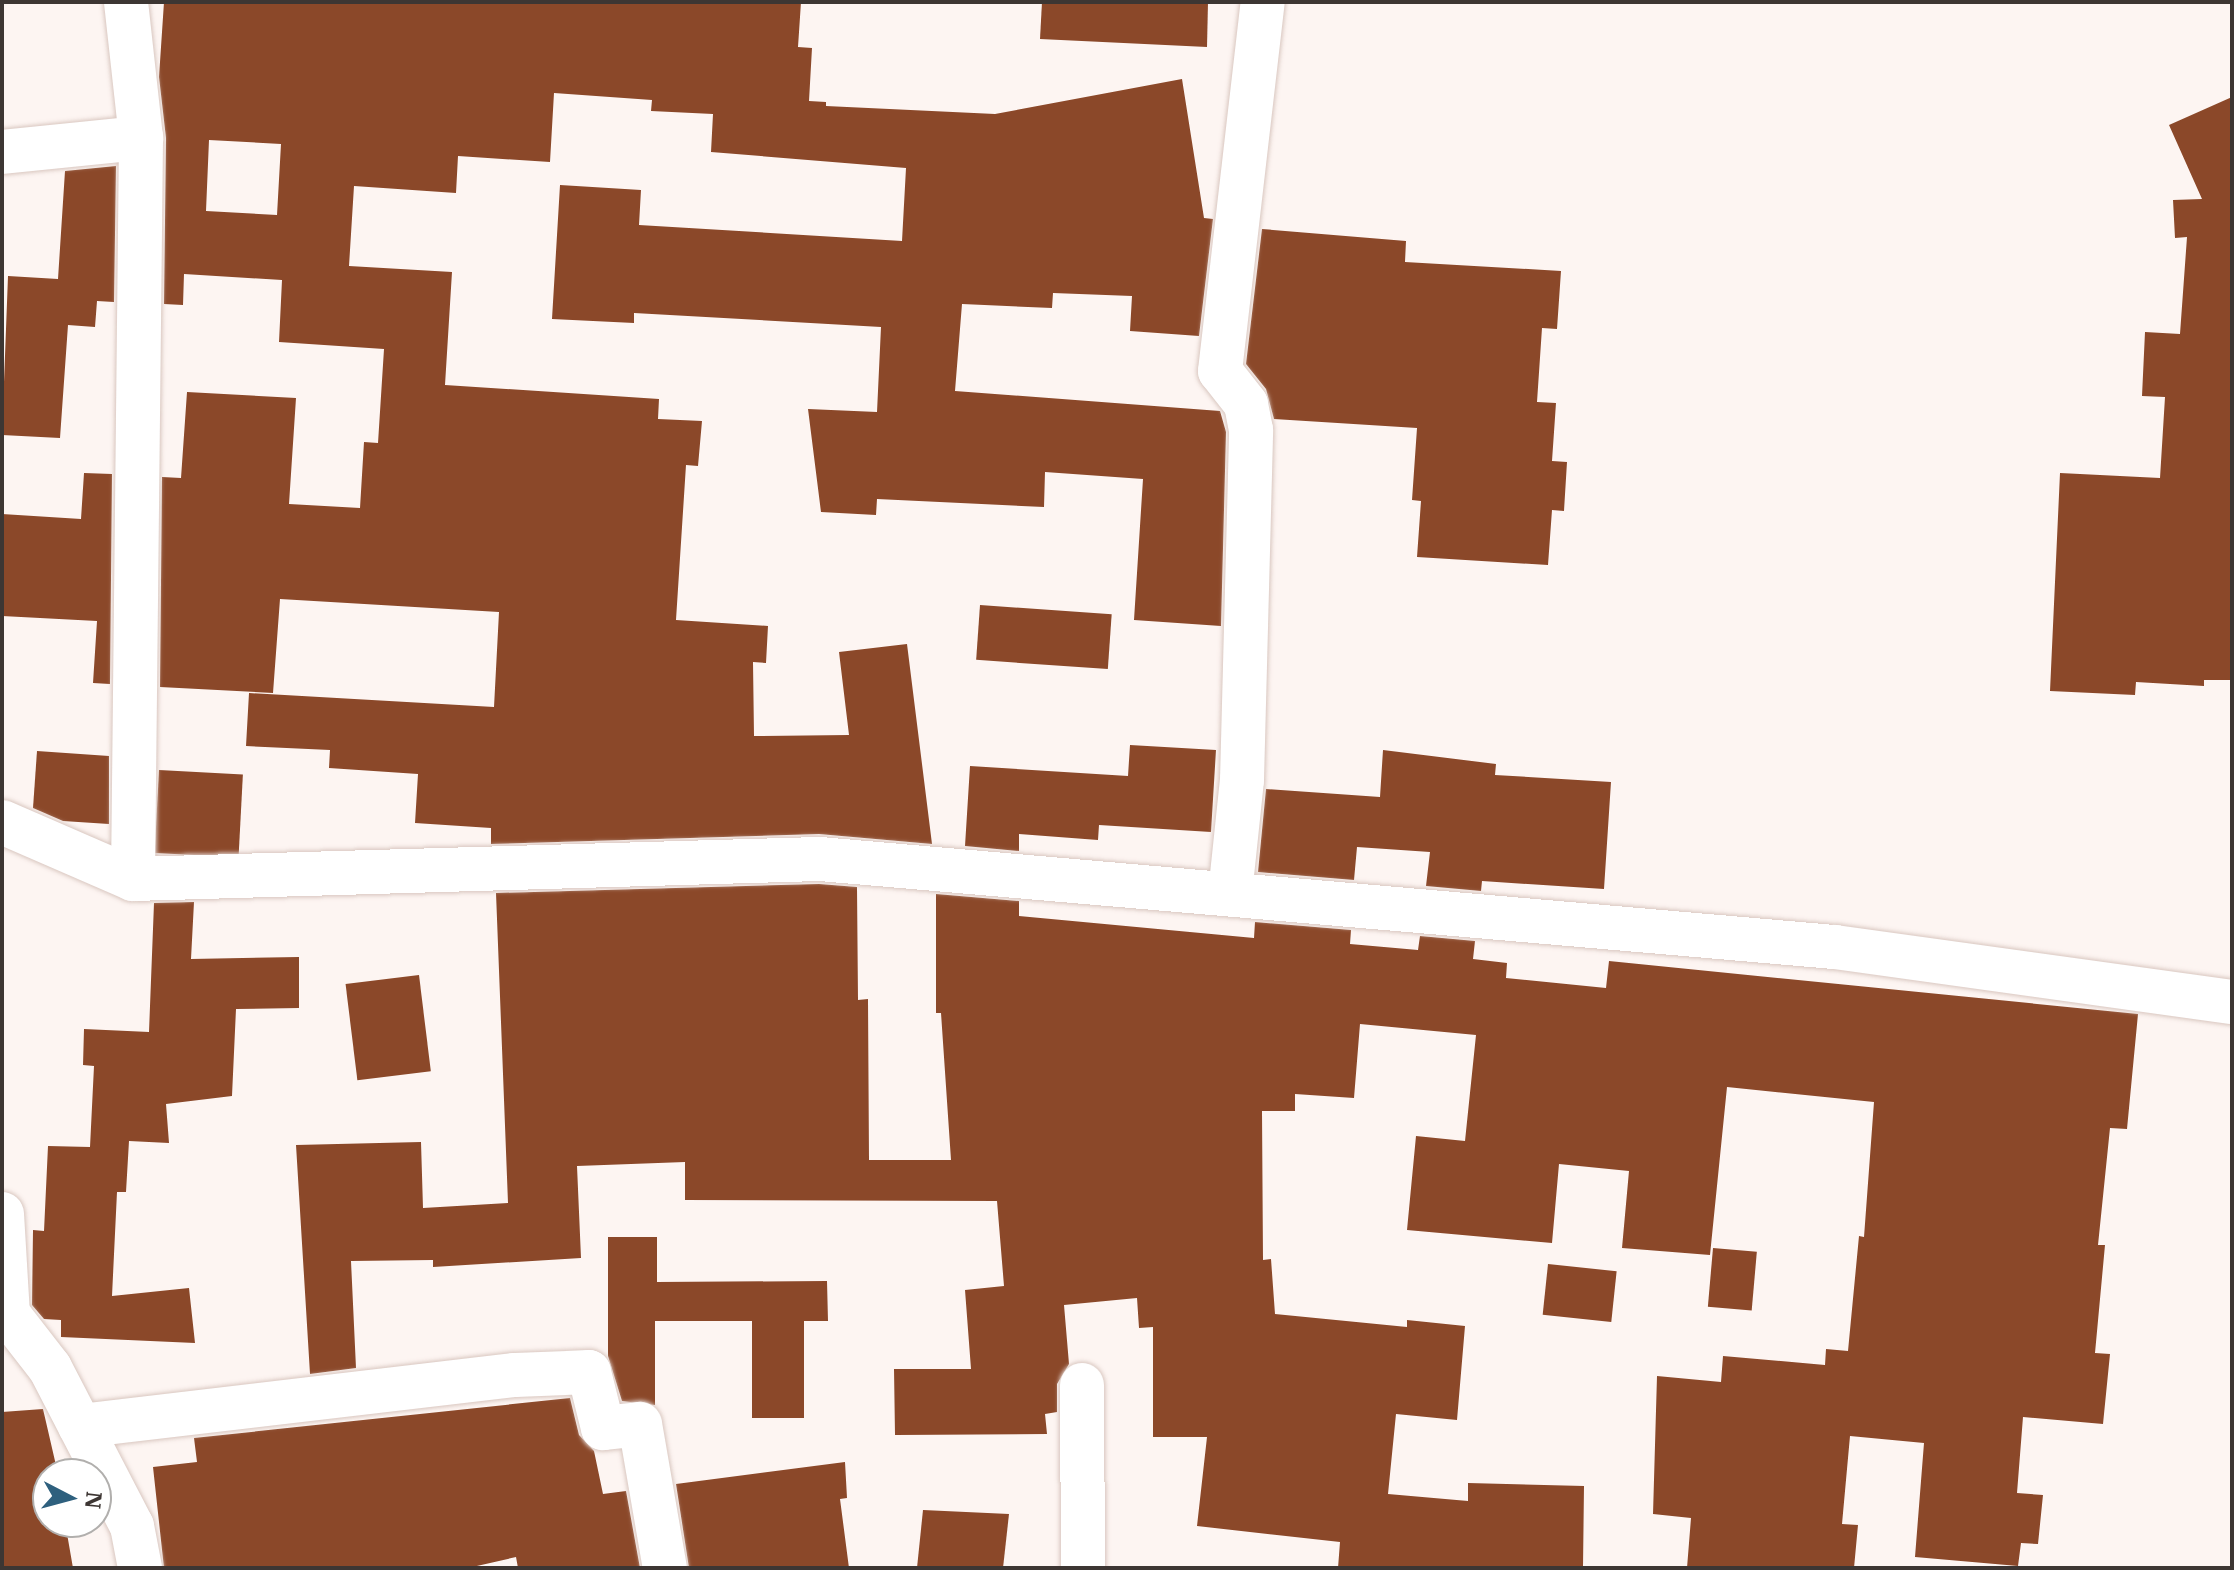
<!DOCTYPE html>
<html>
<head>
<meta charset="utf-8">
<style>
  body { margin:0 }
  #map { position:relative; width:2234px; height:1570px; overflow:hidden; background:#fdf5f2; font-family:"IBM Plex Serif",serif }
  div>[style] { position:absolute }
  .building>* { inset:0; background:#8b4829; transform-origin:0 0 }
  .roads { filter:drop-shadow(0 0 2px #d9c7c0) drop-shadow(0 0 2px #d9c7c0) }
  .minor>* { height:44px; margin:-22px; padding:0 22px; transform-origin:22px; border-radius:22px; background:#fff }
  span { translate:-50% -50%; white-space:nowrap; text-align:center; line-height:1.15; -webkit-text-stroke:8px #fff; paint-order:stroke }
  .frame { position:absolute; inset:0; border:4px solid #3d3633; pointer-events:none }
  .north { position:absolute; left:32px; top:1458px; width:80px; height:80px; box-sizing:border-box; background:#fff; border:2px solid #b1afad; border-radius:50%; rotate:96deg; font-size:22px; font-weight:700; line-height:32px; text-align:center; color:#3d3633 }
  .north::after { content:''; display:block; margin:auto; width:28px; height:36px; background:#2e607e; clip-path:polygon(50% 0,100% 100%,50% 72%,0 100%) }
</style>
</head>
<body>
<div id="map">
  <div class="building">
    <i style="clip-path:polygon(evenodd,164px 2px,801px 2px,798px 47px,812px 48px,809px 101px,826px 102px,826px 106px,995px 114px,1182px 79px,1204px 218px,1213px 219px,1199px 336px,1130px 331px,1132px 296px,1053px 293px,1052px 308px,962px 304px,955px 391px,1220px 411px,1226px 432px,1221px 626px,1134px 620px,1143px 479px,1045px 472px,1044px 507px,877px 499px,876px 515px,821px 512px,808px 409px,877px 412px,881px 327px,634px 313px,634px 323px,552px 319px,560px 185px,641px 190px,639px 225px,902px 241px,906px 168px,711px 152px,713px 114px,651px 111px,652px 100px,554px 93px,550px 162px,458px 156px,456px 193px,354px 186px,349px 266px,452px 272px,445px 385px,659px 399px,658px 419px,702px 421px,698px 466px,686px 465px,676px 620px,768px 626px,766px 663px,753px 662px,754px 736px,849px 735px,839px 652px,907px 644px,932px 844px,819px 834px,491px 844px,491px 828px,415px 823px,418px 774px,329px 768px,330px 750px,246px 746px,249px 693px,494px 707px,499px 612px,280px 599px,273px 693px,160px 687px,162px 477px,181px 478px,187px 392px,296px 398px,289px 504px,360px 508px,364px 442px,378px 443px,384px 349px,279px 342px,282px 280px,184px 274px,183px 305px,164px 304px,166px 138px,159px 77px,164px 2px,209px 140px,281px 144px,277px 215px,206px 211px,209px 140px)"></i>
    <i style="clip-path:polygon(1042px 2px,1208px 2px,1207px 47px,1040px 39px)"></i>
    <i style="clip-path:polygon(2232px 97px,2232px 680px,2204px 680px,2204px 686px,2136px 682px,2135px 695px,2050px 691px,2060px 473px,2160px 478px,2165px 397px,2142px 396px,2145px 332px,2180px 334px,2187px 237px,2175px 238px,2173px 200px,2202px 199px,2169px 125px)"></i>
    <i style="clip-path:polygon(116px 166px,114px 302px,97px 301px,95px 327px,68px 325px,60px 438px,2px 435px,8px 276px,58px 279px,65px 171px)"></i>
    <i style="clip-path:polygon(1262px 229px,1406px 241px,1405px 262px,1561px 271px,1557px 329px,1542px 328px,1537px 402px,1556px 403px,1552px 461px,1567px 462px,1564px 511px,1552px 510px,1548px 565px,1417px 557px,1421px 501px,1412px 500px,1417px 428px,1274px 419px,1266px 389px,1246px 364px)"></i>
    <i style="clip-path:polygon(84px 473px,112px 474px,110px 684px,93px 683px,97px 621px,2px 616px,2px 514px,81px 519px)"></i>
    <i style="left:980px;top:605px;width:132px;height:55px;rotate:4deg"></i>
    <i style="clip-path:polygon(1130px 745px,1216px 750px,1211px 832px,1099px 825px,1098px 840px,1019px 834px,1019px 851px,965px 846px,970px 766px,1128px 776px)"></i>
    <i style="clip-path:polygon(1383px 750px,1496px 764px,1495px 775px,1611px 782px,1604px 889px,1482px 881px,1481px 891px,1426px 886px,1430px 852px,1357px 847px,1354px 880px,1258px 872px,1266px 789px,1380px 797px)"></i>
    <i style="clip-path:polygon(37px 751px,109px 756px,109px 824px,63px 821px,33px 808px)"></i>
    <i style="left:159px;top:770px;width:84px;height:83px;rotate:3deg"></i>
    <i style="clip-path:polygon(819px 884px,857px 887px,858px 1000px,868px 999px,869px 1160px,951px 1160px,941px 1013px,936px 1013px,936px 894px,1019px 901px,1019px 916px,1254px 938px,1255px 922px,1351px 930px,1350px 944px,1418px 950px,1420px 936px,1475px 941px,1473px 959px,1507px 963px,1506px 978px,1606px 988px,1609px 961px,2138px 1014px,2127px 1129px,2110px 1128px,2098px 1245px,2105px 1245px,2095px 1353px,2110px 1354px,2103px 1424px,2023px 1417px,2017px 1493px,2043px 1495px,2038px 1544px,2021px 1543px,2018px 1566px,1915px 1557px,1924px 1443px,1850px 1436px,1842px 1524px,1858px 1525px,1854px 1568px,1687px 1568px,1691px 1518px,1653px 1514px,1657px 1376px,1721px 1382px,1723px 1356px,1825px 1365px,1826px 1349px,1848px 1351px,1859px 1236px,1864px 1237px,1874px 1102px,1727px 1087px,1710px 1255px,1622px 1248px,1629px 1171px,1559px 1164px,1552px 1243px,1407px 1230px,1416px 1136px,1465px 1141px,1476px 1035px,1360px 1024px,1354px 1098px,1295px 1094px,1295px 1111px,1262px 1111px,1263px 1260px,1271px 1259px,1275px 1314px,1407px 1327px,1407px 1320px,1465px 1326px,1457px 1420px,1396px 1414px,1388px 1494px,1468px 1501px,1468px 1483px,1584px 1486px,1583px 1568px,1338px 1568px,1340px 1542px,1197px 1526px,1207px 1437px,1153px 1437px,1153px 1327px,1139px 1328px,1137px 1298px,1064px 1305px,1069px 1364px,1057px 1384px,1057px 1412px,1045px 1414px,1047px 1434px,895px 1435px,894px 1369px,971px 1369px,965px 1290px,1004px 1286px,997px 1201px,685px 1200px,685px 1162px,577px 1166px,581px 1258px,433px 1267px,433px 1260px,351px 1261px,356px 1368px,310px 1374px,296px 1145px,421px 1142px,423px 1208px,508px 1203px,496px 893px)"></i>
    <i style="clip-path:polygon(194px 902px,191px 959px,299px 957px,299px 1008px,236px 1009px,232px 1096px,166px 1104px,169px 1143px,129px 1141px,126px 1192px,117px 1192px,112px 1296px,189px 1288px,195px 1343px,61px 1337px,61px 1320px,44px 1319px,32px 1305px,33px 1230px,44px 1231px,48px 1146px,90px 1147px,94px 1066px,83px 1065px,84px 1029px,149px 1032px,154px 903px)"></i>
    <i style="left:419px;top:975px;width:97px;height:74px;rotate:83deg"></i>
    <i style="clip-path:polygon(608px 1237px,657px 1237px,657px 1282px,827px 1281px,828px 1321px,804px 1321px,804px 1418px,752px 1418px,752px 1321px,655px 1321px,655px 1405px,622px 1401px,608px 1356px)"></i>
    <i style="left:1713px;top:1248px;width:44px;height:59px;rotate:5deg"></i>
    <i style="left:1548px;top:1264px;width:69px;height:51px;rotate:6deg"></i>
    <i style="clip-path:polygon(570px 1398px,579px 1435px,594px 1451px,603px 1494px,626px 1491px,640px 1568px,518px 1568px,516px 1557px,468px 1568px,164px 1568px,153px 1467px,197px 1462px,194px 1438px)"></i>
    <i style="clip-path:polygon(43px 1409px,58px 1474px,48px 1474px,48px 1522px,65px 1522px,73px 1568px,2px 1568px,2px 1412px)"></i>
    <i style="clip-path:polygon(845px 1462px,847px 1498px,840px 1499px,849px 1568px,689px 1568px,676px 1484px)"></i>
    <i style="clip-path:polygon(923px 1510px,1009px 1514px,1003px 1568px,917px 1568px)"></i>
  </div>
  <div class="roads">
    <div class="minor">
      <i style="left:126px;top:2px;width:137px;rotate:83.7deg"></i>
      <i style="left:141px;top:138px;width:741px;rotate:90.62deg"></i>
      <i style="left:2px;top:152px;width:140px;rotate:-5.8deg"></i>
      <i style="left:2px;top:822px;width:143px;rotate:23.5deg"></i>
      <i style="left:133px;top:879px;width:687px;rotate:-1.67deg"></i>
      <i style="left:820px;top:859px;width:1019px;rotate:4.96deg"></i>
      <i style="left:1835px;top:947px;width:401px;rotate:7.9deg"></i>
      <i style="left:1230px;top:894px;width:115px;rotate:-84deg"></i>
      <i style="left:1242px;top:780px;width:350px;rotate:-88.5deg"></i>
      <i style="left:1251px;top:430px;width:26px;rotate:-101deg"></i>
      <i style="left:1246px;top:404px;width:42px;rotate:-128.2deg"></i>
      <i style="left:1220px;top:371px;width:371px;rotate:-83.4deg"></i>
      <i style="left:2px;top:1214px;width:100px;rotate:86.6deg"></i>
      <i style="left:8px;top:1314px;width:68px;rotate:52.1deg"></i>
      <i style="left:50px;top:1368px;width:178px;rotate:62.6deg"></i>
      <i style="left:132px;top:1526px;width:43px;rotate:79.2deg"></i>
      <i style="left:1082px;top:1385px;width:183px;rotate:89.7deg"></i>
      <i style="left:80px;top:1426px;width:438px;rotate:-6.7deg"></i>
      <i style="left:515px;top:1375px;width:74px;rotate:-2.3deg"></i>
      <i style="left:589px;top:1372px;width:58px;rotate:76deg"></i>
      <i style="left:603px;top:1428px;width:37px;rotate:-6deg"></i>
      <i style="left:640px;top:1424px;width:146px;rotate:80.2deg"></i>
    </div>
  </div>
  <div class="frame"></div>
  <div class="north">N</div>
</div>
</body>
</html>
